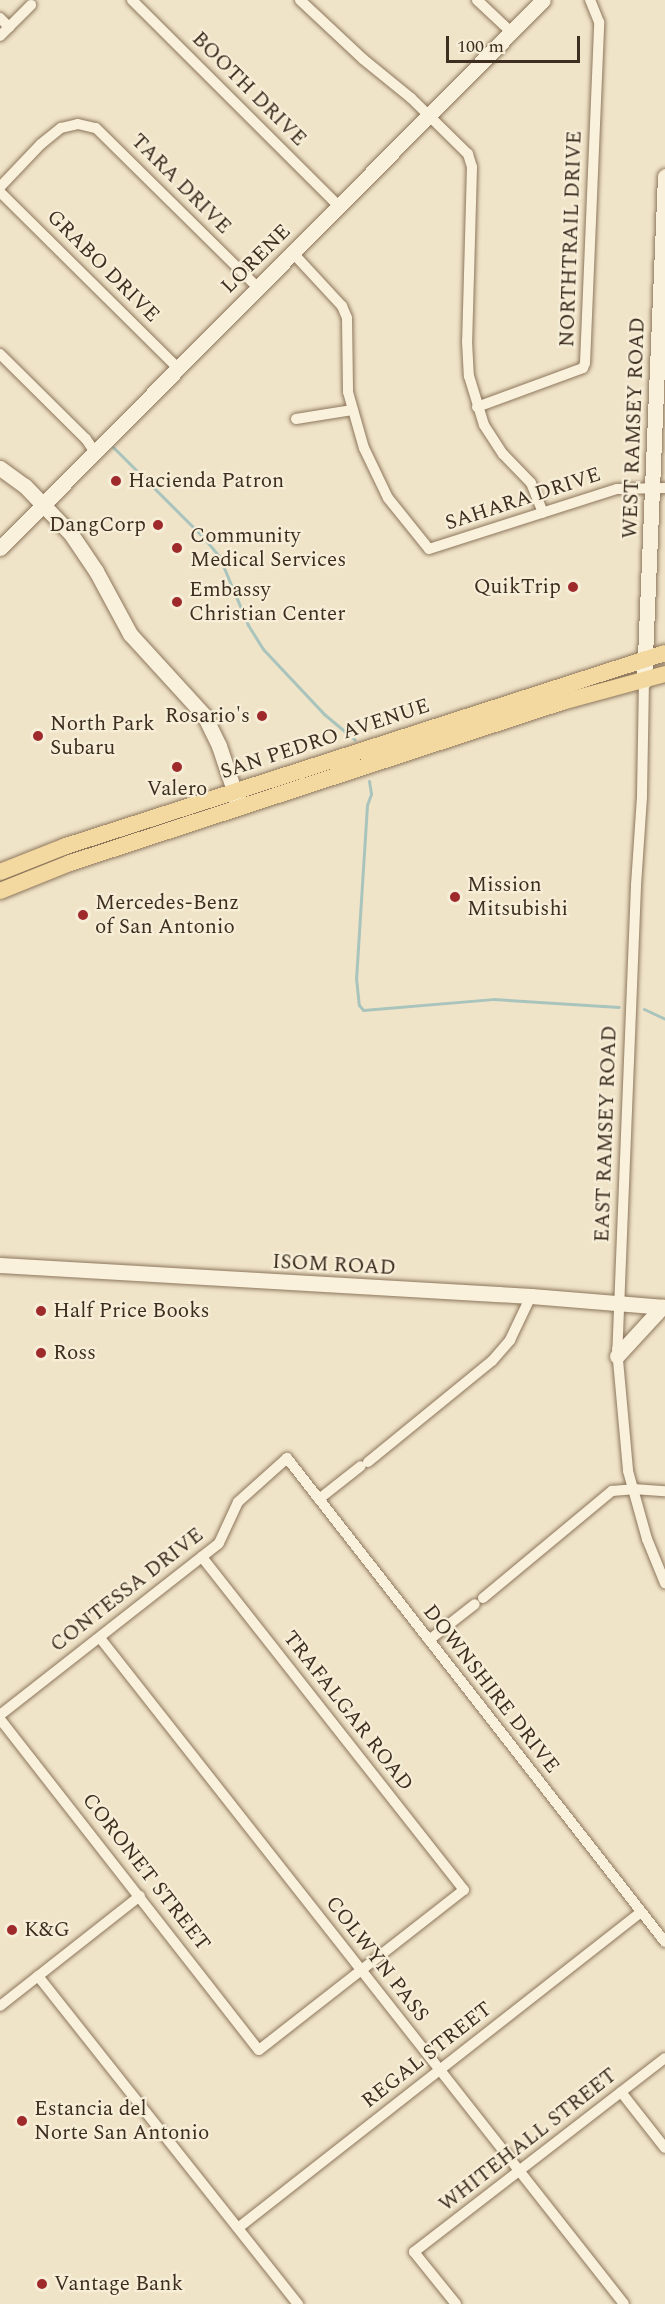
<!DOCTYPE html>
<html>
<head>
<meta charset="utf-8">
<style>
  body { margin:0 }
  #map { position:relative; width:665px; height:2304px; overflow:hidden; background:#f0e4c8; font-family:Spectral,serif }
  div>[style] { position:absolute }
  .stream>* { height:3px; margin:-1.5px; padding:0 1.5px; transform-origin:1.5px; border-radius:1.5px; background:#a9c4bc }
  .roads { filter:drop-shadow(0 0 2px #8d765c) drop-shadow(0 0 2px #8d765c) }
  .street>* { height:10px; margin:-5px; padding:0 5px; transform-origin:5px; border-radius:5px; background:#faf1dc }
  .secondary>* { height:15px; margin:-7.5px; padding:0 7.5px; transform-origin:7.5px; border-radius:7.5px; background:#faf1dc }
  .primary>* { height:16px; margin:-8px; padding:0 8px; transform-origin:8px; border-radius:8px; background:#f3d9a0 }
  .dots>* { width:16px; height:16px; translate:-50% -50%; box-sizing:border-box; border:3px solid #f7eed8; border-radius:50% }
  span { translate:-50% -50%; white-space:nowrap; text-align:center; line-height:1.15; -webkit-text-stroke:4.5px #f7eed8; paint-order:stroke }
  .street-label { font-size:21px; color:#3d2e20 }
  .poi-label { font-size:21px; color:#3d2e20 }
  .left { translate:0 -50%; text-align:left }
  .right { translate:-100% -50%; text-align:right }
  .scale { position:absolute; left:446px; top:36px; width:134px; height:27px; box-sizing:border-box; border:3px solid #3d2e20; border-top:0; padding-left:8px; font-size:18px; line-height:21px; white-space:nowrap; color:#3d2e20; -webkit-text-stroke:4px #f7eed8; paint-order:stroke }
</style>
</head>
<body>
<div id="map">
  <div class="stream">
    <i style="left:113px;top:447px;width:127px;rotate:45deg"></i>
    <i style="left:203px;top:537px;width:25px;rotate:50deg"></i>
    <i style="left:219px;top:556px;width:75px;rotate:67.2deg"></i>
    <i style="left:248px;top:625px;width:28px;rotate:58deg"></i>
    <i style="left:263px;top:649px;width:89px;rotate:46.8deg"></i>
    <i style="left:324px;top:714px;width:40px;rotate:40deg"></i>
    <i style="left:369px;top:781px;width:13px;rotate:81deg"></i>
    <i style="left:371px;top:794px;width:12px;rotate:110deg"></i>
    <i style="left:367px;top:805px;width:173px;rotate:93.6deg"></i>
    <i style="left:356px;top:978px;width:27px;rotate:84deg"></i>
    <i style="left:359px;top:1005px;width:6px;rotate:51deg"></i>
    <i style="left:363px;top:1010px;width:130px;rotate:-4.8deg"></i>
    <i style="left:493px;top:999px;width:126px;rotate:3.6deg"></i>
    <i style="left:644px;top:1009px;width:23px;rotate:25deg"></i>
  </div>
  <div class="roads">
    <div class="street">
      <i style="left:132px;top:0;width:292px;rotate:44.9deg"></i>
      <i style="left:300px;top:0;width:86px;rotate:43.1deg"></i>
      <i style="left:363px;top:59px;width:62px;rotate:39.1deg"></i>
      <i style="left:411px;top:98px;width:80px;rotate:44.5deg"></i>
      <i style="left:468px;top:154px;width:14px;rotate:73deg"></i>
      <i style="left:472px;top:167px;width:174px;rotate:91.6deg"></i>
      <i style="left:467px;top:341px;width:35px;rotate:87deg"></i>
      <i style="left:469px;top:376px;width:51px;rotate:73deg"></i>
      <i style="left:484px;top:425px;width:35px;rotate:57deg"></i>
      <i style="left:503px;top:454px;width:40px;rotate:46deg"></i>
      <i style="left:531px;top:483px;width:32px;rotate:68deg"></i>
      <i style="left:477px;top:0;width:47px;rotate:43.3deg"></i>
      <i style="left:0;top:18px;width:13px;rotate:45deg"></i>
      <i style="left:0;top:36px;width:44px;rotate:-45deg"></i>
      <i style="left:0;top:187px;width:59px;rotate:-46.4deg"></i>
      <i style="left:41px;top:144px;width:26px;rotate:-39deg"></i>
      <i style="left:61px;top:128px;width:17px;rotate:-13deg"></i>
      <i style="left:78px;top:124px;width:18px;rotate:13deg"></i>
      <i style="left:96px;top:128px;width:226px;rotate:44.6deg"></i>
      <i style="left:0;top:192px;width:250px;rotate:44.7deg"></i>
      <i style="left:292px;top:252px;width:74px;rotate:47.2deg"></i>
      <i style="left:342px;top:306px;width:13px;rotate:67deg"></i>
      <i style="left:347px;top:318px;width:74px;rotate:89.2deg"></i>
      <i style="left:348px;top:392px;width:58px;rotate:74.1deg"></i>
      <i style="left:364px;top:448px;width:55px;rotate:64.4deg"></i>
      <i style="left:388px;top:498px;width:65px;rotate:51.2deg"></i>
      <i style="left:429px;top:549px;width:197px;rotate:-17.7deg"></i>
      <i style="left:617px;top:489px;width:48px;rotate:-1.2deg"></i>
      <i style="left:0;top:354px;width:121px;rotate:44.7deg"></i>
      <i style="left:86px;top:439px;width:14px;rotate:56deg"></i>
      <i style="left:477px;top:407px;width:113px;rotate:-20.2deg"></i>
      <i style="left:583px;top:368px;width:5px;rotate:-68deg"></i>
      <i style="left:585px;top:363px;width:341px;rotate:-87.6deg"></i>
      <i style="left:599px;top:22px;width:24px;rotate:-112deg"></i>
      <i style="left:296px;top:419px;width:57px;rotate:-9.1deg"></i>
      <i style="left:644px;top:681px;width:116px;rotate:91deg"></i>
      <i style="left:642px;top:797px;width:89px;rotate:93.9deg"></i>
      <i style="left:636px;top:886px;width:463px;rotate:92.3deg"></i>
      <i style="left:617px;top:1349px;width:122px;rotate:84.8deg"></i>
      <i style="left:628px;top:1471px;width:71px;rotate:74.4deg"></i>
      <i style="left:647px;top:1539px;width:48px;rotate:67.8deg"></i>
      <i style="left:368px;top:1462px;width:160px;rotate:-39.2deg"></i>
      <i style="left:492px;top:1361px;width:28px;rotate:-49deg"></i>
      <i style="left:510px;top:1340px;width:49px;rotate:-64.5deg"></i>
      <i style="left:319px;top:1499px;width:53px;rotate:-38.2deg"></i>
      <i style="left:483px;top:1598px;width:168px;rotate:-39.7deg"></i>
      <i style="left:612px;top:1491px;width:21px;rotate:-5deg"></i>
      <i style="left:633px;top:1489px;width:32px;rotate:4deg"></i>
      <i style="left:100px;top:1638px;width:847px;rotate:51.8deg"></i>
      <i style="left:429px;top:1640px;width:58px;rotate:-38deg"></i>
      <i style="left:0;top:1715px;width:278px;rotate:-38.1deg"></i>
      <i style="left:219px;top:1543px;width:45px;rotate:-65.1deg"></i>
      <i style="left:238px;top:1502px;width:66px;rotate:-41.9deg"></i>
      <i style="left:287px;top:1458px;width:614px;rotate:52.01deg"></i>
      <i style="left:0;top:1719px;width:420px;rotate:52deg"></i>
      <i style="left:259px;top:2050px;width:260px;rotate:-38deg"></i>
      <i style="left:464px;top:1890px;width:424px;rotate:-128.2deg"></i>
      <i style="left:38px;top:1976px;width:419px;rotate:51.6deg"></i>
      <i style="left:0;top:2006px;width:178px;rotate:-38.2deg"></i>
      <i style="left:621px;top:2092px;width:71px;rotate:51.8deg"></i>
      <i style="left:238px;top:2228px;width:512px;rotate:-38.1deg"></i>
      <i style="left:456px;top:2304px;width:67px;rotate:-128.9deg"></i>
      <i style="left:414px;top:2252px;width:317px;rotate:-37.7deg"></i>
    </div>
    <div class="secondary">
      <i style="left:0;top:468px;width:31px;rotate:36deg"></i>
      <i style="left:25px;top:486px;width:66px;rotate:46.2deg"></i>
      <i style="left:71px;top:534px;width:45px;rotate:56deg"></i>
      <i style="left:96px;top:571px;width:72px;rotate:61.6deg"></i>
      <i style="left:130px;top:634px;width:110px;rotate:47.6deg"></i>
      <i style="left:204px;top:715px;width:34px;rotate:64deg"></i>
      <i style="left:219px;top:746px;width:59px;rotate:71.3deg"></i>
      <i style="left:0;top:548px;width:771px;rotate:-45.26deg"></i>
      <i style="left:644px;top:681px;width:505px;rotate:-87.62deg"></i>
      <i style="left:0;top:1265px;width:532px;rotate:3.34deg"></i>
      <i style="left:531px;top:1296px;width:134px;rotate:4.7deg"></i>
      <i style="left:617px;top:1356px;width:67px;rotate:-47.4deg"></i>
    </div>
    <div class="primary">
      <i style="left:0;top:872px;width:71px;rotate:-21.5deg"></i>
      <i style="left:66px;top:846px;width:629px;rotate:-17.86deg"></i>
      <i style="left:0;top:891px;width:75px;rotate:-21.8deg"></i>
      <i style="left:70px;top:863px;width:518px;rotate:-18.12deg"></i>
      <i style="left:562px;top:702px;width:107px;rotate:-15.2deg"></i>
    </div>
  </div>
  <div class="dots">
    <i style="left:116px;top:481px;background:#9e2a2b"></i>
    <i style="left:158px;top:525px;background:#9e2a2b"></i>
    <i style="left:177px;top:548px;background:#9e2a2b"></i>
    <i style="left:573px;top:587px;background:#9e2a2b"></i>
    <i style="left:177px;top:602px;background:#9e2a2b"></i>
    <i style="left:262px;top:716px;background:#9e2a2b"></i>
    <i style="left:38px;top:736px;background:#9e2a2b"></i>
    <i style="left:177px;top:767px;background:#9e2a2b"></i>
    <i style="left:455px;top:897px;background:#9e2a2b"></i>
    <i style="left:83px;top:915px;background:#9e2a2b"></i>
    <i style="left:41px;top:1311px;background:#9e2a2b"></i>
    <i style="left:41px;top:1353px;background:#9e2a2b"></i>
    <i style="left:12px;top:1930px;background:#9e2a2b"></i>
    <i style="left:22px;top:2121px;background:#9e2a2b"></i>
    <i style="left:42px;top:2284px;background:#9e2a2b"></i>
  </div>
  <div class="street-label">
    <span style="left:249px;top:89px;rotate:45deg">BOOTH DRIVE</span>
    <span style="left:181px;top:184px;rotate:45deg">TARA DRIVE</span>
    <span style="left:571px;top:239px;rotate:-88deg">NORTHTRAIL DRIVE</span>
    <span style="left:256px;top:259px;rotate:-45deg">LORENE</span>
    <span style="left:103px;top:266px;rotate:45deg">GRABO DRIVE</span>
    <span style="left:634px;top:428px;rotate:-88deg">WEST RAMSEY ROAD</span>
    <span style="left:523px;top:499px;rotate:-18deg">SAHARA DRIVE</span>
    <span style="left:325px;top:739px;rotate:-18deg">SAN PEDRO AVENUE</span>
    <span style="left:606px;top:1134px;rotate:-88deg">EAST RAMSEY ROAD</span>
    <span style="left:334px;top:1265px;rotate:3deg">ISOM ROAD</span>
    <span style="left:127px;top:1590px;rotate:-38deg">CONTESSA DRIVE</span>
    <span style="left:491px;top:1689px;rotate:52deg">DOWNSHIRE DRIVE</span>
    <span style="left:348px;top:1711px;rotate:52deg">TRAFALGAR ROAD</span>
    <span style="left:146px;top:1872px;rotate:52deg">CORONET STREET</span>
    <span style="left:377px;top:1959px;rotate:52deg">COLWYN PASS</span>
    <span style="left:427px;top:2055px;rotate:-38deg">REGAL STREET</span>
    <span style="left:528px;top:2140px;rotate:-38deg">WHITEHALL STREET</span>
  </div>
  <div class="poi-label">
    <span class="left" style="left:128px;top:481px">Hacienda Patron</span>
    <span class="right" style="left:146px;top:525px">DangCorp</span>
    <span class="left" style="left:190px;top:548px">Community<br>Medical Services</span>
    <span class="right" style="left:561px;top:587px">QuikTrip</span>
    <span class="left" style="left:189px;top:602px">Embassy<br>Christian Center</span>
    <span class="right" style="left:250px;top:716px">Rosario's</span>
    <span class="left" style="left:50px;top:736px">North Park<br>Subaru</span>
    <span style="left:177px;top:789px">Valero</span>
    <span class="left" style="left:467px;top:897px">Mission<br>Mitsubishi</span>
    <span class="left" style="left:95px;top:915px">Mercedes-Benz<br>of San Antonio</span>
    <span class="left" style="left:53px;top:1311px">Half Price Books</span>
    <span class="left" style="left:53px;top:1353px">Ross</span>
    <span class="left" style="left:24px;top:1930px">K&amp;G</span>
    <span class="left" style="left:34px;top:2121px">Estancia del<br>Norte San Antonio</span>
    <span class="left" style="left:54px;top:2284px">Vantage Bank</span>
  </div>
  <div class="scale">100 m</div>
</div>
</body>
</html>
